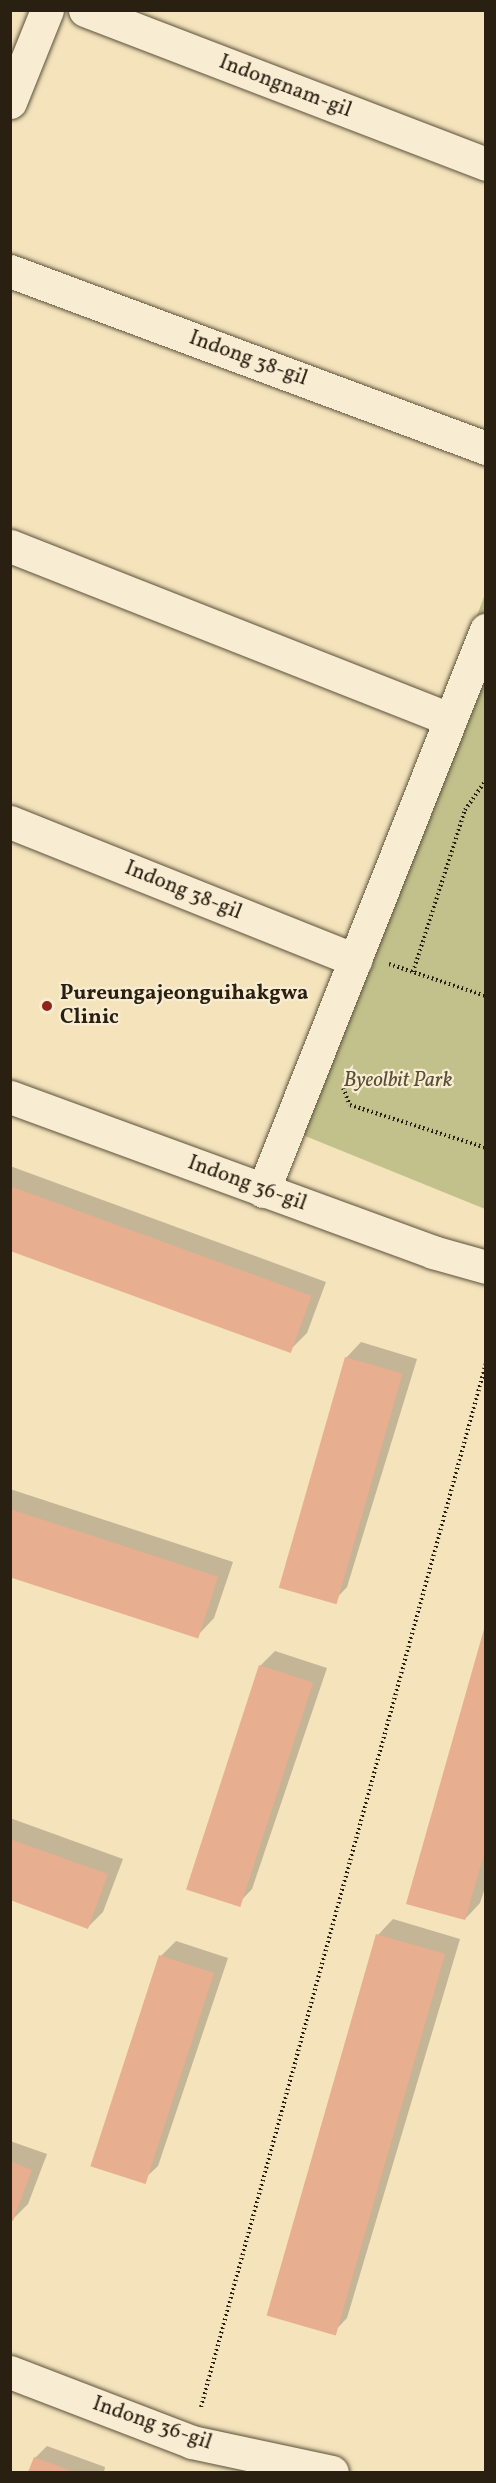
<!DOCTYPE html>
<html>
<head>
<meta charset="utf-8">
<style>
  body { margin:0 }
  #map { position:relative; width:496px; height:2483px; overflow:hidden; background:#f4e3bb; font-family:Vollkorn,serif }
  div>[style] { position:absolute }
  .green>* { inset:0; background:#c2c18b }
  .shadow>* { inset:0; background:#0003 }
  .building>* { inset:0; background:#e7ae8f; transform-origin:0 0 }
  .path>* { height:4px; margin-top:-2px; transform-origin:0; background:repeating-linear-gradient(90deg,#2a2012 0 1.5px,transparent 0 4.5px) }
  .roads { filter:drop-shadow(0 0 2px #5c513c) drop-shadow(0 0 2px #5c513c) }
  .minor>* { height:33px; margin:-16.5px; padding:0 16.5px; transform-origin:16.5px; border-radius:16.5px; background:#f8edd3 }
  .dots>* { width:16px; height:16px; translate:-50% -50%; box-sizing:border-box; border:3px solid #f8edd3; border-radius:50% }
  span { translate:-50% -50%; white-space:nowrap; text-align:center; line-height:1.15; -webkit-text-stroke:4.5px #f8edd3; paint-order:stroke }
  .street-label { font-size:21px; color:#2a2012 }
  .poi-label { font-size:21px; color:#2a2012; font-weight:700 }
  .left { translate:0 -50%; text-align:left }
  .park-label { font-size:21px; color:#585036; font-style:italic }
  .frame { position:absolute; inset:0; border:12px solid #2a2012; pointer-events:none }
</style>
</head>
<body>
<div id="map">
  <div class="green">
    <i style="clip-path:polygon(485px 594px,485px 1209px,288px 1129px)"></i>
  </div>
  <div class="shadow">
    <i style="clip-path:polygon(10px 1166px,326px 1282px,307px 1333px,291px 1349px,10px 1245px)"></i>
    <i style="clip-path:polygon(361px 1342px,417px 1359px,347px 1587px,332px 1603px,346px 1358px)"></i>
    <i style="clip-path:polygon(10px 1489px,233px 1562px,214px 1618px,199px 1634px,10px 1572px)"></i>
    <i style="clip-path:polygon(486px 1625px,486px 1885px,480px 1903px,465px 1919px)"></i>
    <i style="clip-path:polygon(275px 1651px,327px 1668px,252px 1889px,237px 1905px,260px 1666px)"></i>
    <i style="clip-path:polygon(10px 1818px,123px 1859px,103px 1912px,88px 1927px,10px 1899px)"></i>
    <i style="clip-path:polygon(393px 1919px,460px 1939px,347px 2318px,332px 2334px,378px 1935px)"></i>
    <i style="clip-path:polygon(176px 1941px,228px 1958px,158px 2166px,142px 2181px,161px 1956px)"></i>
    <i style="clip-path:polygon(10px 2141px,47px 2154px,28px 2204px,12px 2220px)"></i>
    <i style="clip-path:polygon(47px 2446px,105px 2467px,104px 2472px,30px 2472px,35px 2458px)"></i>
  </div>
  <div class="building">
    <i style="left:10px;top:1186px;width:321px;height:61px;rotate:20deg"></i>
    <i style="left:345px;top:1357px;width:60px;height:240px;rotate:16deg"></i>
    <i style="left:10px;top:1509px;width:219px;height:65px;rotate:18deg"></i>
    <i style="clip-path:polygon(486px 1622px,486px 1848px,465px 1920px,406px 1904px)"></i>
    <i style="left:259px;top:1665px;width:57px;height:236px;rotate:18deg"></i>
    <i style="clip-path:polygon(10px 1839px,108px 1874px,88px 1929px,10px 1900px)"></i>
    <i style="left:376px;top:1934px;width:72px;height:397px;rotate:16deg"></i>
    <i style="left:159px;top:1955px;width:58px;height:222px;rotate:18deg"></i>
    <i style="clip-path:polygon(10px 2161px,32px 2170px,13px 2221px,10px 2221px)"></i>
    <i style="clip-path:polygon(34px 2457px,75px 2472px,28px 2472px)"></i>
  </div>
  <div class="path">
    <i style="left:389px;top:964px;width:102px;rotate:18.3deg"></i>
    <i style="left:413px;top:972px;width:170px;rotate:-72.2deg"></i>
    <i style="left:465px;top:810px;width:37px;rotate:-55deg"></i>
    <i style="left:343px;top:1088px;width:18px;rotate:68deg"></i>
    <i style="left:350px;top:1105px;width:143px;rotate:17.5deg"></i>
    <i style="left:201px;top:2407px;width:1082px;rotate:-74.73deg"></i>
  </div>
  <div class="roads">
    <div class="minor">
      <i style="left:85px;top:10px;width:430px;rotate:21deg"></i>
      <i style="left:10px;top:102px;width:99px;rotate:-68.1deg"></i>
      <i style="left:10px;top:271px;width:508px;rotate:20.4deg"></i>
      <i style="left:10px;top:546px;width:473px;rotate:21.5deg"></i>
      <i style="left:10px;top:822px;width:372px;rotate:21.8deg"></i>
      <i style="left:10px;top:1097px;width:451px;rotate:20.1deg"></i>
      <i style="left:433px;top:1252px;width:55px;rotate:15.8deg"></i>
      <i style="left:263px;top:1191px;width:604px;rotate:-68.32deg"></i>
      <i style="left:10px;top:2372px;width:195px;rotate:21deg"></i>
      <i style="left:192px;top:2442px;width:143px;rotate:12.1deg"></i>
    </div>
  </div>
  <div class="dots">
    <i style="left:47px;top:1006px;background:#8f2418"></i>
  </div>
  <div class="street-label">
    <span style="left:285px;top:87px;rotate:21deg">Indongnam-gil</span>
    <span style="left:248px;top:359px;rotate:20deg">Indong 38-gil</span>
    <span style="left:183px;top:891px;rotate:22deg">Indong 38-gil</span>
    <span style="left:247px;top:1184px;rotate:20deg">Indong 36-gil</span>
    <span style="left:152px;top:2424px;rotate:19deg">Indong 36-gil</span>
  </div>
  <div class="poi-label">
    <span class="left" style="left:60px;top:1006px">Pureungajeonguihakgwa<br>Clinic</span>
  </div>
  <div class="park-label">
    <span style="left:398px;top:1081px">Byeolbit Park</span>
  </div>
  <div class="frame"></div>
</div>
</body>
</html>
